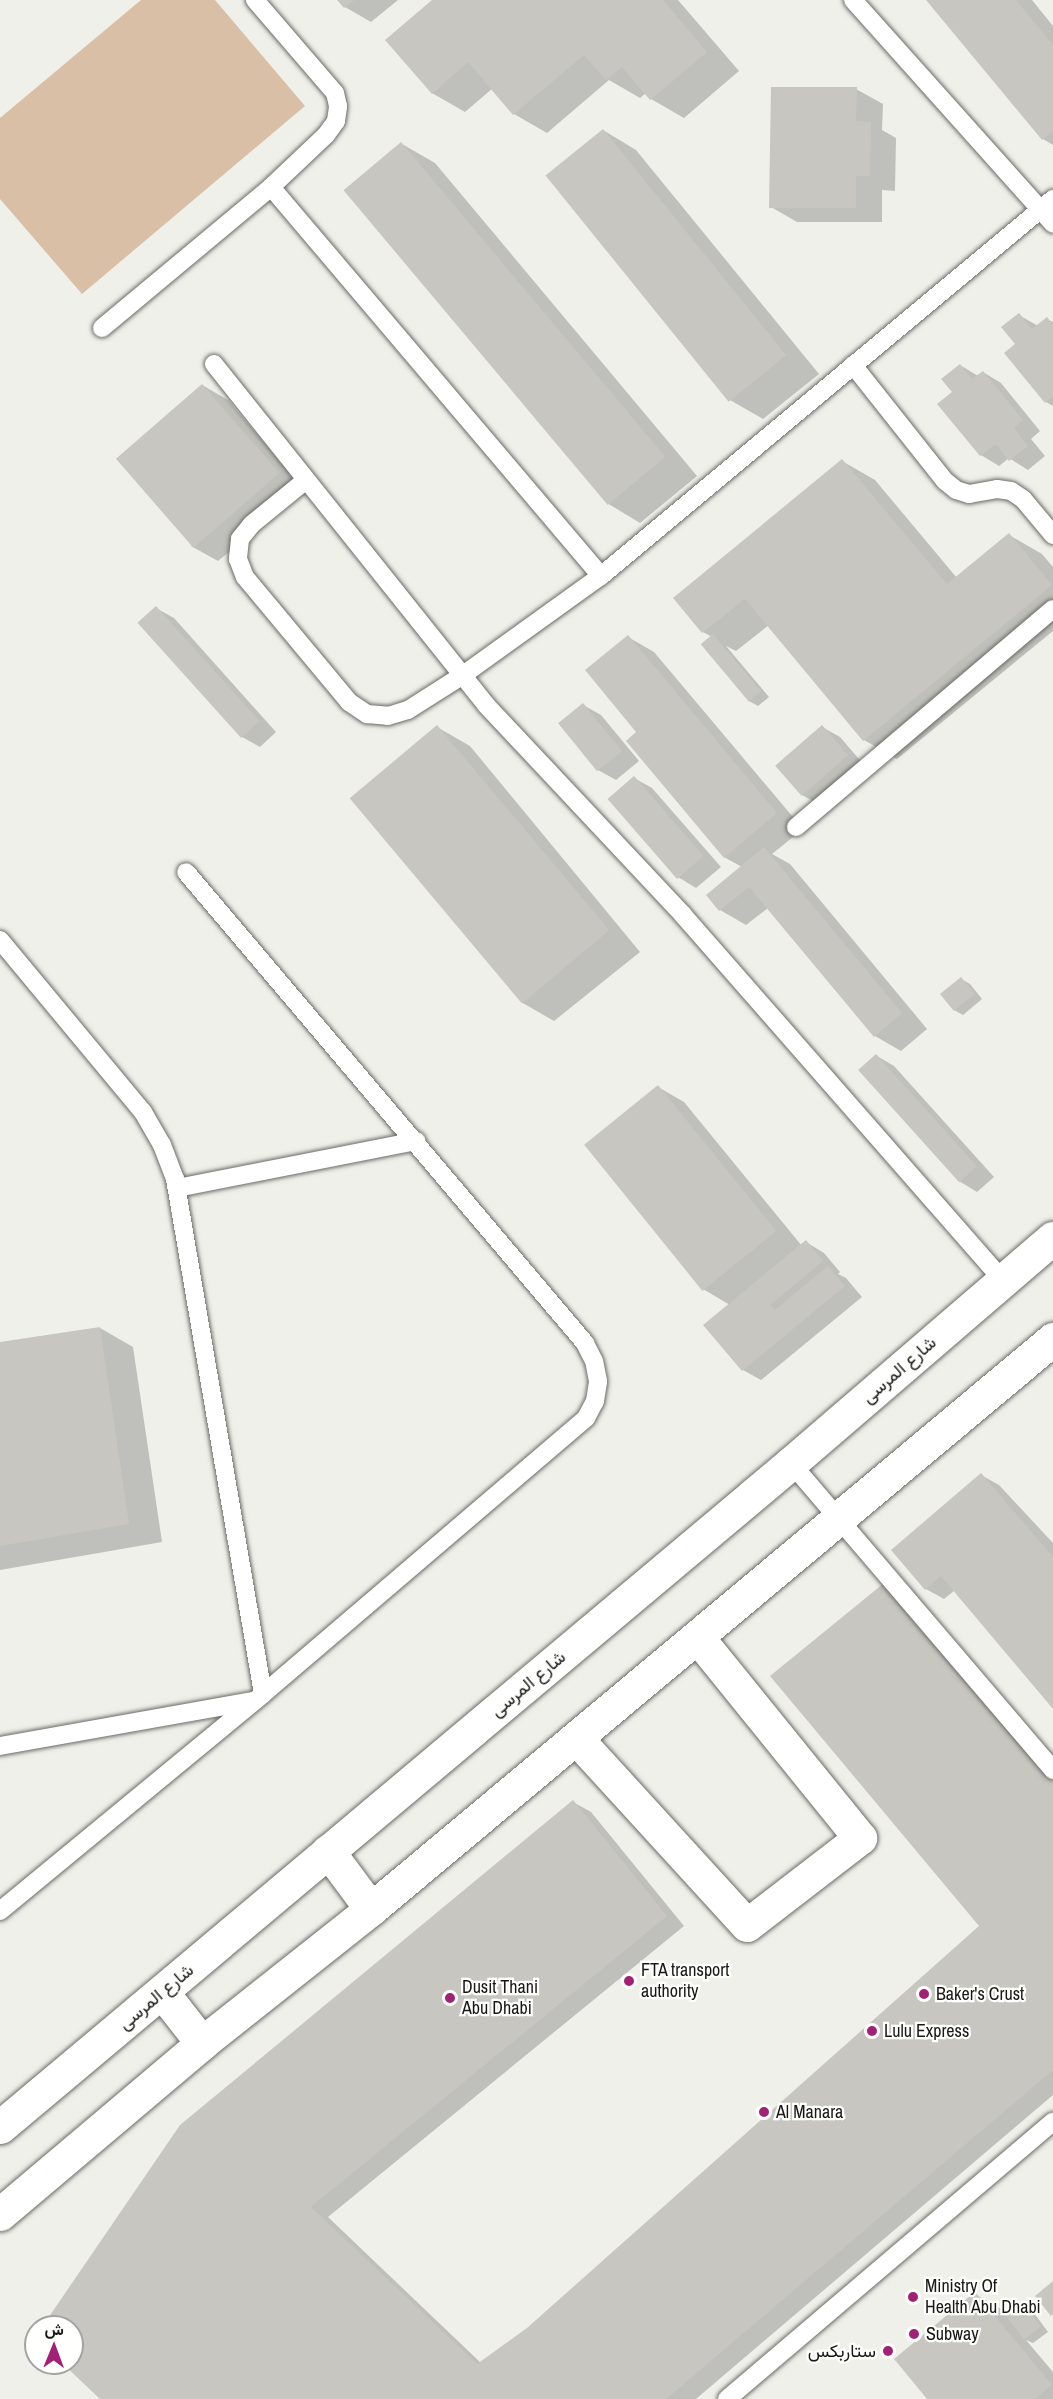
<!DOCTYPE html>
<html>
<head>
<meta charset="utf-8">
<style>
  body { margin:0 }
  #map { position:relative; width:1053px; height:2399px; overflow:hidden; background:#eff0ea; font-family:"Archivo Narrow",Vazirmatn,sans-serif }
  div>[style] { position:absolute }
  .green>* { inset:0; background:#dabfa7 }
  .shadow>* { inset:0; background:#0003 }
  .building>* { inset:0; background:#c8c6c0; transform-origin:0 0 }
  .roads { filter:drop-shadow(0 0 2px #6a6b66) drop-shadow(0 0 2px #6a6b66) }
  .service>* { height:18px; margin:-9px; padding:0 9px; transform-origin:9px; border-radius:9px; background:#fff }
  .minor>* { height:33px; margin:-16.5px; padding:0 16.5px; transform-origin:16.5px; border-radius:16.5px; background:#fff }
  .dots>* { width:16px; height:16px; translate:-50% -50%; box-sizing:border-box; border:3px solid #fffffe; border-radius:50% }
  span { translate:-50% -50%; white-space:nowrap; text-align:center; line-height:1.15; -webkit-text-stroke:4.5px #fffffe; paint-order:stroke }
  .street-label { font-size:18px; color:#181816 }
  .poi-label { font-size:18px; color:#181816 }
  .left { translate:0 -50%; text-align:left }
  .right { translate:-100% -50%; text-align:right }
  .north { position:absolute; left:24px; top:2315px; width:60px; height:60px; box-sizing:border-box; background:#fffffe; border:2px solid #a3a3a1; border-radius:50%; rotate:1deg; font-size:16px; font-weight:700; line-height:24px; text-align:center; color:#181816 }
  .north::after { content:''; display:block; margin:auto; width:21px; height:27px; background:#a12274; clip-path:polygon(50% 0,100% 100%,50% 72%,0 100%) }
</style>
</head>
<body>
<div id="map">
  <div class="green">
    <i style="clip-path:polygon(141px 0,215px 0,305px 106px,82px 294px,0 199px,0 118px)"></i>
  </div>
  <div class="shadow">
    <i style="clip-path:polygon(339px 0,398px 0,371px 22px,345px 7px)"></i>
    <i style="clip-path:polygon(435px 0,678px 0,739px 71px,684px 118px,651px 99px,646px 93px,640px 98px,609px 80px,547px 133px,514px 114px,493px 88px,465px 112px,432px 93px)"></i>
    <i style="clip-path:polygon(928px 0,1032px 0,1053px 26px,1053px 145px,1043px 139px)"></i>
    <i style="clip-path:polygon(856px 89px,883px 104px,882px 130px,896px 138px,895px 191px,882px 190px,882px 222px,797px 222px,771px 207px)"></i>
    <i style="clip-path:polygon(603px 130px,636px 150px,819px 374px,763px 419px,730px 400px)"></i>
    <i style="clip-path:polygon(402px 144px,435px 163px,697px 476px,640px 523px,607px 503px)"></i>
    <i style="clip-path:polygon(1019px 315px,1038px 326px,1047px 319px,1053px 322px,1053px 406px,1046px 402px,1017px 345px)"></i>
    <i style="clip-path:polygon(960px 365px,978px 376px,983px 372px,1001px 383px,1040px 431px,1031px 439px,1045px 456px,1028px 470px,1009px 458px,999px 466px,981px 455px,939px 404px,954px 392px)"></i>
    <i style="clip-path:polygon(202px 385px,228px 400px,304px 490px,218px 561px,191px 546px)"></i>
    <i style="clip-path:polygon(842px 461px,875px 480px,957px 578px,1009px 535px,1042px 554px,1053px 567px,1053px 631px,897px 759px,864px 740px,769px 625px,736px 651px,726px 646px,769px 697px,758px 706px,749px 701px,712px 637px,703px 632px,675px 599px)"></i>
    <i style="clip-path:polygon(156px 608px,174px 618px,276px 732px,260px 747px,242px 737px)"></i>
    <i style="clip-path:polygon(628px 637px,654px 652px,803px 829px,772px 854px,790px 864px,927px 1029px,901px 1051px,875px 1036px,768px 908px,746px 925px,720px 910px,742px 867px,724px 857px,638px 732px)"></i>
    <i style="clip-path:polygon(583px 705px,601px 715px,639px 761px,616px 780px,598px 770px)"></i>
    <i style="clip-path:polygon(437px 727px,470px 746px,640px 952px,554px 1021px,521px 1002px)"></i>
    <i style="clip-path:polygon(822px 727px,840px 737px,865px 766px,820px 805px,802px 795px)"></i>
    <i style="clip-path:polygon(634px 778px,652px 788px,721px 867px,696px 888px,678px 877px)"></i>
    <i style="clip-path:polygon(961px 979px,970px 984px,982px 999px,963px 1015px,954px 1010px,942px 994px)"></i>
    <i style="clip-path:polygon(877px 1056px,894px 1066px,994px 1177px,977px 1192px,959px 1181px)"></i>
    <i style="clip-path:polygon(658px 1087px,684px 1102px,802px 1246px,806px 1242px,824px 1253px,840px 1272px,838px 1274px,846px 1278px,862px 1297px,761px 1380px,743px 1370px,730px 1305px,703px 1289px)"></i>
    <i style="clip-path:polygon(100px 1328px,133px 1347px,162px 1542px,0 1570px,0 1343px)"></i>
    <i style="clip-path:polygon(981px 1475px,999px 1485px,1053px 1543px,1053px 1706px,955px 1590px,944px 1599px,926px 1589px)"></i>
    <i style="clip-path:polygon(1053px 1770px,1053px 2095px,696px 2399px,103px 2399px,64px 2363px,72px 2363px,72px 2327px,44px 2327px,573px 1802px,591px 1812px,684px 1926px,328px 2217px,481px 2363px,528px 2329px,981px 1926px)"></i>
    <i style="clip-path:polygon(975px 2294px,1001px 2309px,1006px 2316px,1022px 2304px,1031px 2309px,1048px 2332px,1033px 2343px,1026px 2340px,1053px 2372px,1053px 2399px,929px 2399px)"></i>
  </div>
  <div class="building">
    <i style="clip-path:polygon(337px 0,354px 0,344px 8px)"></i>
    <i style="clip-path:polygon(432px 0,663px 0,707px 52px,650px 100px,622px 67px,606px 80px,584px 55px,513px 115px,468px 62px,432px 94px,385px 40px)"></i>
    <i style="clip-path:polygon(926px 0,1016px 0,1053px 45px,1053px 131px,1042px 140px)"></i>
    <i style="clip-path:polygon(771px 87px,857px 87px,856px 121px,871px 122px,870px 176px,856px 176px,856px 208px,769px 208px)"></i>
    <i style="left:603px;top:129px;width:291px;height:74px;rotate:51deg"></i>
    <i style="left:401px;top:142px;width:411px;height:75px;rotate:50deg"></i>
    <i style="clip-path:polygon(1019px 313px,1032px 329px,1047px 317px,1053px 325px,1053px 396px,1045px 403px,1004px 353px,1015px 344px,1001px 327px)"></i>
    <i style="clip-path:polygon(960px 364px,972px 379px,983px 371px,1023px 420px,1014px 428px,1028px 446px,1009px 461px,996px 444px,980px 456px,937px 404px,952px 392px,941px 379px)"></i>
    <i style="left:202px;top:384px;width:118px;height:114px;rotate:49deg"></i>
    <i style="clip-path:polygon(842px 459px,947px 584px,1009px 533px,1052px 585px,863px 741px,745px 599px,702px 633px,673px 598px)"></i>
    <i style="left:156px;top:606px;width:155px;height:25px;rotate:48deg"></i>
    <i style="left:713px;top:634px;width:75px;height:16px;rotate:50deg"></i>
    <i style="clip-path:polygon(628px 635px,777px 813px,724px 858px,626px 741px,636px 732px,585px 670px)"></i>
    <i style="left:583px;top:703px;width:62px;height:32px;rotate:51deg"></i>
    <i style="left:437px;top:725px;width:268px;height:114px;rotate:50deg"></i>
    <i style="left:822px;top:725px;width:40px;height:62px;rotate:49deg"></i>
    <i style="left:634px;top:776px;width:106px;height:35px;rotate:49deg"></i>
    <i style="clip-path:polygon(764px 847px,902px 1013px,874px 1037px,749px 887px,719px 911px,706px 895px)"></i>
    <i style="left:961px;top:977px;width:22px;height:27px;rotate:51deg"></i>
    <i style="left:876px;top:1054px;width:151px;height:24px;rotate:48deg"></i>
    <i style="left:658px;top:1085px;width:188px;height:95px;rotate:51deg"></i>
    <i style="clip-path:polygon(806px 1240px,823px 1261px,770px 1305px,775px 1310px,828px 1266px,845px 1286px,742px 1371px,703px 1325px)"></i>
    <i style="clip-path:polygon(100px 1327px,129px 1524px,0 1546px,0 1342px)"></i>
    <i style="clip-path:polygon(981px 1473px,1053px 1557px,1053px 1709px,941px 1576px,925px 1590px,891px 1550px)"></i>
    <i style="clip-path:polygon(889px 1579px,1053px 1780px,1053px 2070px,666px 2399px,100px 2399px,62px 2363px,72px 2363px,72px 2327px,42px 2327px,180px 2125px,573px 1800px,667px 1916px,311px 2207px,477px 2364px,527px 2328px,979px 1926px,770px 1676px)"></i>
    <i style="clip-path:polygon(1053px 2281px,1053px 2314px,1051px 2316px,1035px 2296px)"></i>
    <i style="clip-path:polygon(975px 2292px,1052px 2385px,1035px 2399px,927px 2399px,894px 2359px)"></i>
    <i style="left:1022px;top:2302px;width:31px;height:21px;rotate:53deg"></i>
  </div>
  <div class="roads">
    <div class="service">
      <i style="left:853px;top:0;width:300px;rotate:48.2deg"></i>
      <i style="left:271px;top:187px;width:510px;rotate:49.69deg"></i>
      <i style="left:102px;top:328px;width:220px;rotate:-39.8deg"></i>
      <i style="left:271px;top:187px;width:76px;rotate:-43.4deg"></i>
      <i style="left:326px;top:135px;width:17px;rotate:-54deg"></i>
      <i style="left:336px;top:121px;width:15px;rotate:-82deg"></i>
      <i style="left:338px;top:106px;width:13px;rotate:-103deg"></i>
      <i style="left:335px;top:93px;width:123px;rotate:-130.7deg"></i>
      <i style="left:214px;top:364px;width:436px;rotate:51.4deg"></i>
      <i style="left:486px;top:705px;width:288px;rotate:46.8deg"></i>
      <i style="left:683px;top:915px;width:485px;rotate:48.8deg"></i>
      <i style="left:853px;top:365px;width:148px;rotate:51.6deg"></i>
      <i style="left:945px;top:481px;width:14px;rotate:39deg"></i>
      <i style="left:956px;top:490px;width:14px;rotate:17deg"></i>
      <i style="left:969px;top:494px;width:28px;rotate:-10deg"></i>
      <i style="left:997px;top:489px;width:14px;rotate:8deg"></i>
      <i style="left:1011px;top:491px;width:14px;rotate:34deg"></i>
      <i style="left:1023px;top:499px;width:47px;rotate:50.2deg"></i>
      <i style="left:306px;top:480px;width:70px;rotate:140.8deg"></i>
      <i style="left:252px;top:524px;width:19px;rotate:129deg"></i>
      <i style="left:240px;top:539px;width:20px;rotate:96deg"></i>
      <i style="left:238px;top:559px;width:19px;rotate:69deg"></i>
      <i style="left:245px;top:577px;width:163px;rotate:50.2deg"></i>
      <i style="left:349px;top:702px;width:22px;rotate:34deg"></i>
      <i style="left:367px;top:714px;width:21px;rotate:5deg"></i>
      <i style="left:388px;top:716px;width:21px;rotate:-17deg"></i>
      <i style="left:408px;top:710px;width:65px;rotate:-32.5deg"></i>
      <i style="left:463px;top:675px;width:170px;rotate:-35.7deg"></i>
      <i style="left:601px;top:576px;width:589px;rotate:-39.83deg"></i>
      <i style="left:796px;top:827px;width:337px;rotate:-40.3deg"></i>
      <i style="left:0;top:940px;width:224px;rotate:50.3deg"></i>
      <i style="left:143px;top:1112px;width:38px;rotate:60deg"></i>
      <i style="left:162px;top:1145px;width:36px;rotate:69deg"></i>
      <i style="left:175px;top:1179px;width:522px;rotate:80.3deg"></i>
      <i style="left:177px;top:1188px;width:244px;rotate:-11.1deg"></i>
      <i style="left:791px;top:1463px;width:404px;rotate:49.5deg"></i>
      <i style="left:0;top:1746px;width:256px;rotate:-10.1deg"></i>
      <i style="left:0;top:1911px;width:341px;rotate:-39.5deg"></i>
      <i style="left:263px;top:1694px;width:425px;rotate:-40.5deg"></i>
      <i style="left:586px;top:1418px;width:19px;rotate:-62deg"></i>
      <i style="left:595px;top:1401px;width:20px;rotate:-81deg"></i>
      <i style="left:598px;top:1381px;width:20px;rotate:-101deg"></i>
      <i style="left:594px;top:1361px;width:20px;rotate:-117deg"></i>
      <i style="left:585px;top:1343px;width:617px;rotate:-130.27deg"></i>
      <i style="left:727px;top:2399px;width:428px;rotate:-40.4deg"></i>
    </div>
    <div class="minor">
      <i style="left:576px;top:1738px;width:253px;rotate:47.6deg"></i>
      <i style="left:747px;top:1925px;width:143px;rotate:-37.6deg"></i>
      <i style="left:860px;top:1838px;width:259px;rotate:-129deg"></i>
      <i style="left:328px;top:1851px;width:72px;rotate:53.4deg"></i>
      <i style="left:162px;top:1992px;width:65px;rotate:51.9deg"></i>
      <i style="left:0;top:2127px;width:1033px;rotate:-40.01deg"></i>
      <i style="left:791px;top:1463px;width:345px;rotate:-40.7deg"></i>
      <i style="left:0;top:2214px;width:265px;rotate:-40.2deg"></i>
      <i style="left:202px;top:2043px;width:216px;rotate:-38.4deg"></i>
      <i style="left:371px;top:1909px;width:889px;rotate:-39.89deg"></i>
    </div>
  </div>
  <div class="dots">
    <i style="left:629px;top:1981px;background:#a12274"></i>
    <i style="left:924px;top:1994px;background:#a12274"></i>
    <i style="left:450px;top:1998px;background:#a12274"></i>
    <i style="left:872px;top:2031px;background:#a12274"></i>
    <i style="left:764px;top:2112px;background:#a12274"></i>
    <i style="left:913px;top:2297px;background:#a12274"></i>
    <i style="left:914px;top:2334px;background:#a12274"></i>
    <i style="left:888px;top:2351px;background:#a12274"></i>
  </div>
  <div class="street-label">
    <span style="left:899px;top:1370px;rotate:-41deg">شارع المرسى</span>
    <span style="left:528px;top:1684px;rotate:-40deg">شارع المرسى</span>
    <span style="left:156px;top:1997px;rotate:-40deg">شارع المرسى</span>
  </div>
  <div class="poi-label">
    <span class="left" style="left:641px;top:1981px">FTA transport<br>authority</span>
    <span class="left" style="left:462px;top:1998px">Dusit Thani<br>Abu Dhabi</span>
    <span class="left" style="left:936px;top:1994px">Baker's Crust</span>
    <span class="left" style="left:884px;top:2031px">Lulu Express</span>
    <span class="left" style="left:776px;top:2112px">Al Manara</span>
    <span class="left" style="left:925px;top:2297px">Ministry Of<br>Health Abu Dhabi</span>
    <span class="left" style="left:926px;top:2334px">Subway</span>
    <span class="right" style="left:876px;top:2351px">ستاربكس</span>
  </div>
  <div class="north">ش</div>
</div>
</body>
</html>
